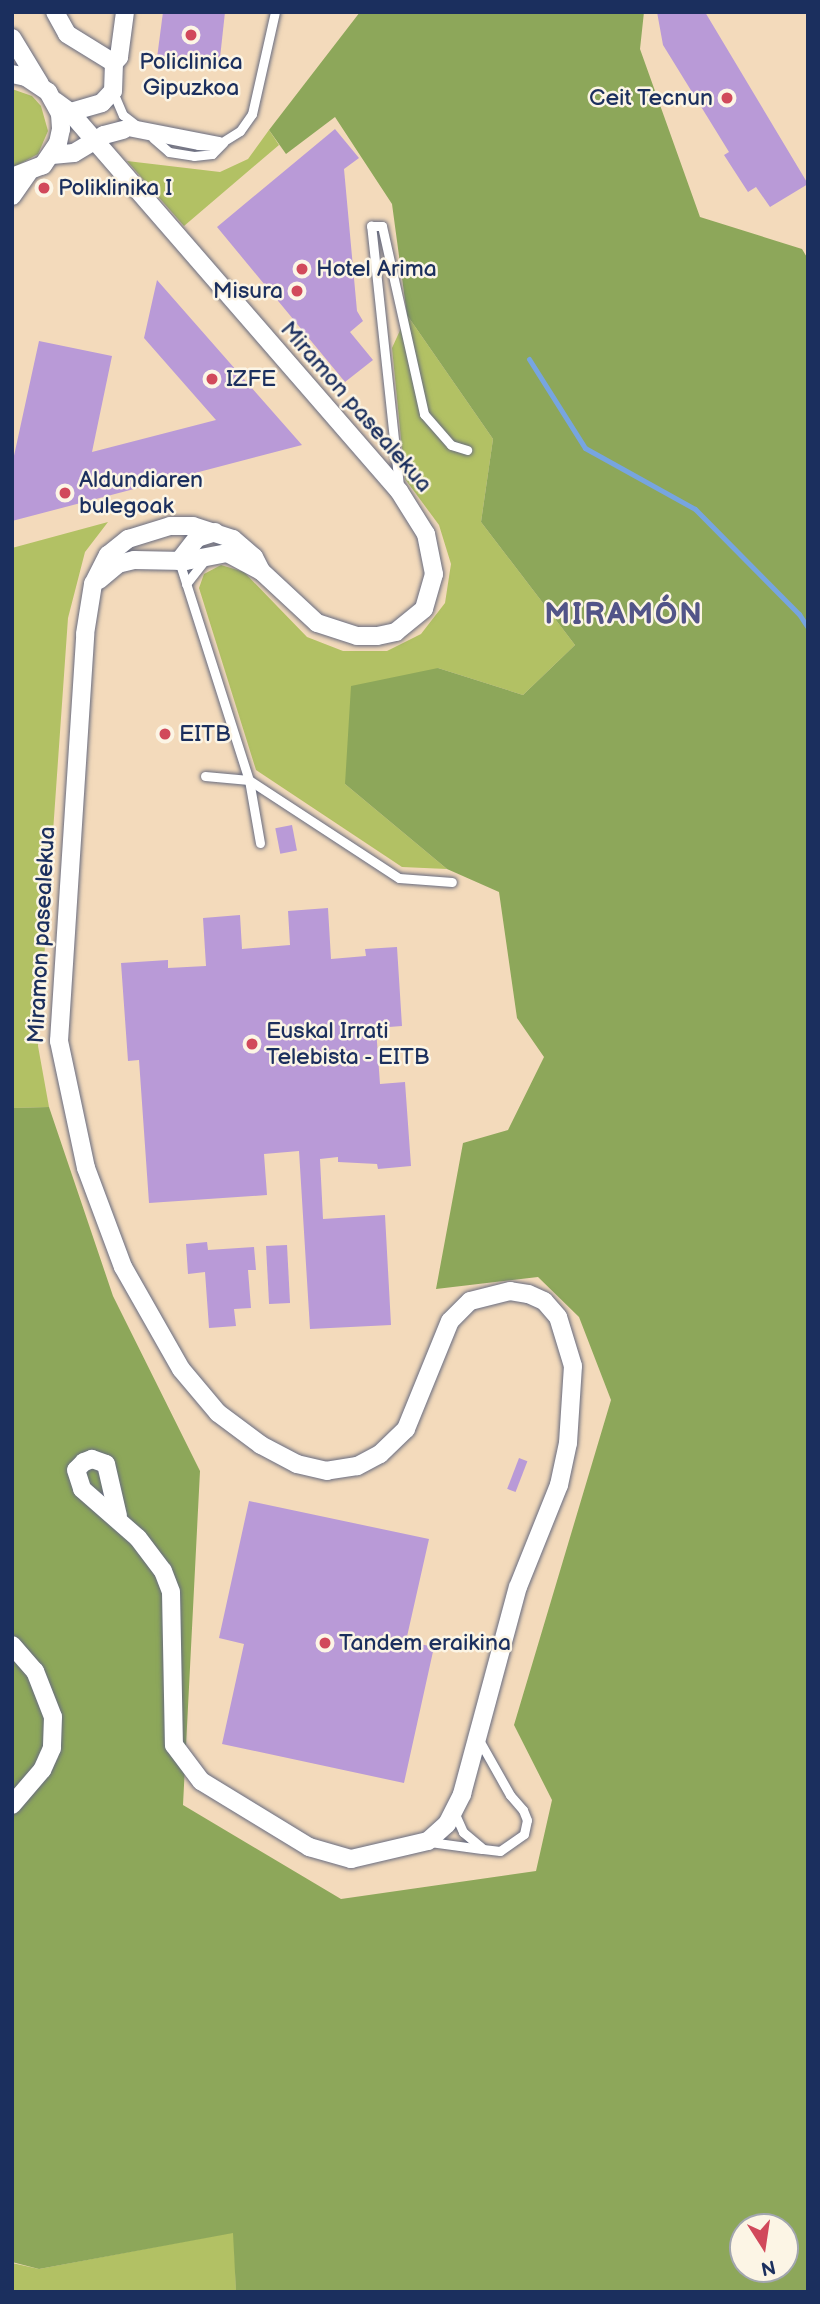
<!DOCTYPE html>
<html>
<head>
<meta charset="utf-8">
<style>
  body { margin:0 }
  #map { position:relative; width:820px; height:2304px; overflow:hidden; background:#f3dabb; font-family:"Balsamiq Sans",sans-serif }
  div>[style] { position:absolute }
  .green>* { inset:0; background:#b2c164 }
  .forest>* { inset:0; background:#8da75a }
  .stream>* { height:5px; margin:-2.5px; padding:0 2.5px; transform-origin:2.5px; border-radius:2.5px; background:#77a5e0 }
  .building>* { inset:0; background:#b99ad7; transform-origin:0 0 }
  .roads { filter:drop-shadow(0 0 2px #676b7f) drop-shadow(0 0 2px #676b7f) }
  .service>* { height:9px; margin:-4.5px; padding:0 4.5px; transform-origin:4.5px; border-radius:4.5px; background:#fff }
  .minor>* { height:18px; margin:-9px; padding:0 9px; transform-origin:9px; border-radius:9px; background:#fff }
  .dots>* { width:19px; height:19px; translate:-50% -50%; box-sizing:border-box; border:4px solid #fcf5e5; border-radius:50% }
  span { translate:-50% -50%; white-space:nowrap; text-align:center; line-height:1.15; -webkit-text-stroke:5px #fcf5e5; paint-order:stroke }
  .poi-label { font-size:23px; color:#1b2f5e }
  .right { translate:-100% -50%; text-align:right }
  .left { translate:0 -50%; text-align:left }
  .street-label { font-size:23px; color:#1b2f5e }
  .district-label { font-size:30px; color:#525488; font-weight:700; letter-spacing:2px }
  .frame { position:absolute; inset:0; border:14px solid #1b2f5e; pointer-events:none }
  .north { position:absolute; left:729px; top:2213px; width:70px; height:70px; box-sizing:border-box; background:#fcf5e5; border:2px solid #a2a6af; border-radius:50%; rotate:168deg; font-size:19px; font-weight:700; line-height:28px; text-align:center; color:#1b2f5e }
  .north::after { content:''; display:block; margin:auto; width:24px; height:32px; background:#d1495b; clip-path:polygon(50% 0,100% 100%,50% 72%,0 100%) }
</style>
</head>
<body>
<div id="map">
  <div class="green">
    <i style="clip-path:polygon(12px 89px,32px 96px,41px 106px,48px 131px,38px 154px,16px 166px,12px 166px)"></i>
    <i style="clip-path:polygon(269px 130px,279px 145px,184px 226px,127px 161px,220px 172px,248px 159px)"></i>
    <i style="clip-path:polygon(407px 315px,493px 439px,481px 522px,575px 645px,523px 695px,438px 668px,345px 784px,447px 869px,402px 867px,256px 770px,199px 588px,204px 574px,221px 565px,244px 572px,307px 637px,343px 651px,387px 651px,421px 634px,445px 603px,451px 564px,439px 525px,405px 479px,392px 348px)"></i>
    <i style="clip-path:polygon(108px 522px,85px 552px,68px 618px,38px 1046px,49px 1107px,12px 1108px,12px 548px)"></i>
    <i style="clip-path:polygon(234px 2232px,236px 2292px,12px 2292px,12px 2263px,39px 2269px)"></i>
  </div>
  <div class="forest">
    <i style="clip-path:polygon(evenodd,360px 12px,644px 12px,640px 49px,700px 217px,802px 249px,808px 259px,808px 2292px,236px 2292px,233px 2233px,39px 2269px,12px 2262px,12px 1108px,49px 1107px,113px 1296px,200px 1471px,183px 1805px,341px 1899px,536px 1871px,552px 1800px,514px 1725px,611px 1400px,579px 1317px,538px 1277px,436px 1289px,463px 1143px,508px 1130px,544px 1057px,517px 1018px,499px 892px,447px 869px,345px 784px,351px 686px,438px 668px,523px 695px,575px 645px,481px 522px,493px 439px,407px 315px,392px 204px,335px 117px,286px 154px,269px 130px,360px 12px,743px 2227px,785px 2227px,785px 2269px,743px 2269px,743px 2227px)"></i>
  </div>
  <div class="stream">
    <i style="left:529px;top:359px;width:105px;rotate:57.8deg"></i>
    <i style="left:585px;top:448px;width:126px;rotate:29deg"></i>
    <i style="left:695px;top:509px;width:148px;rotate:45.3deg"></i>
    <i style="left:799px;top:614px;width:17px;rotate:57deg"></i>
  </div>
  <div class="building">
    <i style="clip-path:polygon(163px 12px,225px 12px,219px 67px,157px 58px)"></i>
    <i style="clip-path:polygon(657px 12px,705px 12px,808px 184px,770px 207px,756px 187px,748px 192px,724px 155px,729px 152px,663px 45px)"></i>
    <i style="clip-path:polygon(335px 129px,359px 158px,344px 169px,357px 311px,363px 321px,350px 332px,373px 360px,345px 382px,217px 227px)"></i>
    <i style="clip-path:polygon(157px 280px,302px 445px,12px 521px,12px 465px,39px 341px,112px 356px,92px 452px,216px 420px,144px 338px)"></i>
    <i style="left:292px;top:825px;width:26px;height:17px;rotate:79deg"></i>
    <i style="clip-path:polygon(328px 908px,331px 959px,366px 956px,365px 949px,397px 947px,402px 1026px,376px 1028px,380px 1084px,405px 1082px,411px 1166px,378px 1169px,377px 1164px,338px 1162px,338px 1157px,320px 1159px,323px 1219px,385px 1215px,391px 1325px,310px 1329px,299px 1151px,264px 1154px,267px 1195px,149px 1203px,139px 1060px,128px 1061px,121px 963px,168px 960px,168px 968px,206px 966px,203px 918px,240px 915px,242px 949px,290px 945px,288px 911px)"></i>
    <i style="clip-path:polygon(207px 1242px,208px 1250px,254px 1247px,256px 1270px,248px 1270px,251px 1308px,234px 1309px,236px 1326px,209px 1328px,205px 1272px,188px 1274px,186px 1244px)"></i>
    <i style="left:287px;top:1245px;width:58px;height:21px;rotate:87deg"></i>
    <i style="left:519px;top:1458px;width:9px;height:33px;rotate:21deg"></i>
    <i style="clip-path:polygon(249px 1501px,429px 1539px,406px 1641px,434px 1647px,404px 1783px,222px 1744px,244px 1644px,219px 1638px)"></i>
  </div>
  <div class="roads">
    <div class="service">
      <i style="left:113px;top:92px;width:25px;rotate:67deg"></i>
      <i style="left:123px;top:115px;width:16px;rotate:38deg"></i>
      <i style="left:136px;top:125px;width:85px;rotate:10.9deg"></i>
      <i style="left:123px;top:130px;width:76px;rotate:11.3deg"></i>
      <i style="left:198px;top:145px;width:18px;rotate:3deg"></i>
      <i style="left:216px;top:146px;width:28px;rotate:-32deg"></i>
      <i style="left:240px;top:131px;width:21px;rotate:-55deg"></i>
      <i style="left:252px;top:114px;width:105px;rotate:-77.3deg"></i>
      <i style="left:153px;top:138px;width:21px;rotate:41deg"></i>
      <i style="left:169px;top:152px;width:25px;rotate:9deg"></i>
      <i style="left:194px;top:156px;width:18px;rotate:-6deg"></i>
      <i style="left:212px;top:154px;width:16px;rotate:-45deg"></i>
      <i style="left:399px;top:486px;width:262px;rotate:-96.1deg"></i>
      <i style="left:371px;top:226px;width:11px"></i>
      <i style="left:382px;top:226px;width:193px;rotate:77.4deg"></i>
      <i style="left:424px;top:414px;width:41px;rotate:48.9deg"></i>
      <i style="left:451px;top:445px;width:17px;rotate:17deg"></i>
      <i style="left:179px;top:561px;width:230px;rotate:72.3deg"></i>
      <i style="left:249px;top:780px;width:64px;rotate:80.1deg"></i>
      <i style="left:186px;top:584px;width:29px;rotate:-52deg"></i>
      <i style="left:205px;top:776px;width:44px;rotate:5.2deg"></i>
      <i style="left:249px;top:780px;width:179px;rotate:33.2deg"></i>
      <i style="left:399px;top:878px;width:53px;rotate:4.3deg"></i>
      <i style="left:455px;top:1814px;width:20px;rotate:66deg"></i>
      <i style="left:463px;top:1832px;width:26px;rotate:40deg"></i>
      <i style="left:483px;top:1849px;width:17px;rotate:7deg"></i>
      <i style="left:500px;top:1851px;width:29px;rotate:-35deg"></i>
      <i style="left:524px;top:1834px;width:14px;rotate:-78deg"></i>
      <i style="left:527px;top:1820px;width:11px;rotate:-112deg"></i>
      <i style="left:523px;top:1810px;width:20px;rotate:-131deg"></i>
      <i style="left:510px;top:1795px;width:63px;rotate:-119.4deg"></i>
      <i style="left:430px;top:1842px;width:52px;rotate:7.7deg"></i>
    </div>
    <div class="minor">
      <i style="left:55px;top:12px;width:25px;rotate:61deg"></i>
      <i style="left:67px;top:34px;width:55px;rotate:31.7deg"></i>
      <i style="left:114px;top:63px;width:28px;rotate:92deg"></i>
      <i style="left:113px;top:91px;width:16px;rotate:133deg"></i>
      <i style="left:102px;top:103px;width:33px;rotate:164deg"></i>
      <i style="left:12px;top:38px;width:54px;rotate:58.7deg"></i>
      <i style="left:114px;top:63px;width:8px;rotate:-50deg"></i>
      <i style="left:119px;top:57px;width:45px;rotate:-82.4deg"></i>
      <i style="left:12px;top:74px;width:14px;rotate:12deg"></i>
      <i style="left:26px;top:77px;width:27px;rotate:34deg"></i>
      <i style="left:48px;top:92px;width:25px;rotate:61deg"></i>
      <i style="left:60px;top:114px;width:15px;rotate:86deg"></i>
      <i style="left:61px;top:129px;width:14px;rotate:102deg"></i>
      <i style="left:58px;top:143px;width:27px;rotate:124deg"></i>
      <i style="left:43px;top:165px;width:33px;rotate:159deg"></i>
      <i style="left:55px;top:101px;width:19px;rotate:36deg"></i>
      <i style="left:70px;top:112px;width:502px;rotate:49.04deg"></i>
      <i style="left:399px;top:491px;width:51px;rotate:57.9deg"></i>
      <i style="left:426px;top:534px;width:41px;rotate:78.7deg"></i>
      <i style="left:434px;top:574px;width:36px;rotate:106deg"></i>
      <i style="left:424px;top:609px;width:36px;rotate:141deg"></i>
      <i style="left:396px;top:632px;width:19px;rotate:168deg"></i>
      <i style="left:377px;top:636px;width:20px;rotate:180deg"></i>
      <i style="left:357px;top:636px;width:42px;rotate:-162deg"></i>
      <i style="left:317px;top:623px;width:76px;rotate:-137.1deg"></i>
      <i style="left:261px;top:571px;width:38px;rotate:-152deg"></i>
      <i style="left:227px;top:553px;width:43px;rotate:169.2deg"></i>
      <i style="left:185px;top:561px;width:51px;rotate:-178.9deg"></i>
      <i style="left:134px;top:560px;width:16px;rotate:166deg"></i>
      <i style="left:118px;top:564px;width:25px;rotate:140deg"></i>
      <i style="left:52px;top:155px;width:22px;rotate:-5deg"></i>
      <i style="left:74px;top:153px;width:35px;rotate:-31deg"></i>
      <i style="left:104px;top:135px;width:20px;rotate:-15deg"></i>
      <i style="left:12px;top:196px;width:28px;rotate:-55deg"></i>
      <i style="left:179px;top:561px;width:29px;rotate:-52deg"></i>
      <i style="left:197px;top:538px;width:19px;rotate:-18deg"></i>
      <i style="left:118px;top:1516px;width:53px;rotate:-103deg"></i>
      <i style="left:106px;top:1464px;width:15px;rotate:-160deg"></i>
      <i style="left:92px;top:1459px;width:9px;rotate:159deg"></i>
      <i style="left:84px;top:1462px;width:11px;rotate:135deg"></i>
      <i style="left:76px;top:1470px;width:20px;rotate:72deg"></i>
      <i style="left:82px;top:1489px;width:74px;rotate:41.2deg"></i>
      <i style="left:138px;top:1538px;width:41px;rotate:52.9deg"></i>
      <i style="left:163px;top:1571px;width:22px;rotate:69deg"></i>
      <i style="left:171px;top:1592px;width:153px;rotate:88.9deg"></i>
      <i style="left:174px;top:1745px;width:45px;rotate:53.1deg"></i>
      <i style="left:201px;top:1781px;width:127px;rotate:31.4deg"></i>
      <i style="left:309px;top:1847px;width:44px;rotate:15.9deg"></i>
      <i style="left:351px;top:1859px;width:79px;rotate:-13.2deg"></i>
      <i style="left:428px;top:1841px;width:25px;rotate:-42deg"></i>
      <i style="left:447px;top:1824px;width:34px;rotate:-63deg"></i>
      <i style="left:462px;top:1794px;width:214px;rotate:-74.9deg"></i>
      <i style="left:518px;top:1587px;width:110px;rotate:-68.1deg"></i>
      <i style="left:559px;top:1485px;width:43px;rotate:-77.9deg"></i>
      <i style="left:568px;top:1443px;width:77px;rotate:-86.3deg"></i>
      <i style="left:573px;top:1366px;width:51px;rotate:-107deg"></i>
      <i style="left:558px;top:1317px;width:21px;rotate:-131deg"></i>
      <i style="left:544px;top:1301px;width:17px;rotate:-156deg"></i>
      <i style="left:528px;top:1294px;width:18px;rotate:-171deg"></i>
      <i style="left:510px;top:1291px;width:41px;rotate:166deg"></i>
      <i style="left:470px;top:1301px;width:28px;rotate:135deg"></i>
      <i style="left:450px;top:1321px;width:117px;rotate:112.2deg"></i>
      <i style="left:406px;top:1429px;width:36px;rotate:136deg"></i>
      <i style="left:380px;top:1454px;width:26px;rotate:152deg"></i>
      <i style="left:357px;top:1466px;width:30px;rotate:171deg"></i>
      <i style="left:327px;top:1471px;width:31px;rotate:-167deg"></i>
      <i style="left:297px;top:1464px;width:41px;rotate:-152.2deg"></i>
      <i style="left:261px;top:1445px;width:54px;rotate:-143.3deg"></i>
      <i style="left:218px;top:1413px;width:57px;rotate:-130.1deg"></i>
      <i style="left:181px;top:1369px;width:117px;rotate:-119.6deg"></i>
      <i style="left:123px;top:1267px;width:106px;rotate:-110.5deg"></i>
      <i style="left:86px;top:1168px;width:130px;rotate:-102deg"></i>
      <i style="left:59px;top:1041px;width:408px;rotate:-86.3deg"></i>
      <i style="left:85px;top:634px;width:51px;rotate:-80.9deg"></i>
      <i style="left:93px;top:584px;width:33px;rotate:-63deg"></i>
      <i style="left:108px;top:555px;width:26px;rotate:-39deg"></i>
      <i style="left:128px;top:539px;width:44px;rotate:-17.2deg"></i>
      <i style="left:170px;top:526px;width:23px"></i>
      <i style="left:193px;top:526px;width:42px;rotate:18deg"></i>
      <i style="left:233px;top:539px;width:28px;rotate:41deg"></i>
      <i style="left:254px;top:557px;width:16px;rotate:63deg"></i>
      <i style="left:12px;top:1645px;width:35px;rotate:49deg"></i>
      <i style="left:35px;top:1671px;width:49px;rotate:68.6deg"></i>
      <i style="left:53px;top:1717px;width:31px;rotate:92deg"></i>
      <i style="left:52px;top:1748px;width:24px;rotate:114deg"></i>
      <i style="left:42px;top:1770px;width:46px;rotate:130.6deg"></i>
    </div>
  </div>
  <div class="dots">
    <i style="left:191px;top:35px;background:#d1495b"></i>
    <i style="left:727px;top:98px;background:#d1495b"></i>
    <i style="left:44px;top:188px;background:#d1495b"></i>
    <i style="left:302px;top:269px;background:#d1495b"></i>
    <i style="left:297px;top:291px;background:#d1495b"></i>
    <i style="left:212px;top:379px;background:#d1495b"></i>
    <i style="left:65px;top:493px;background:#d1495b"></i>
    <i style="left:165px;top:734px;background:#d1495b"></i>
    <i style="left:252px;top:1044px;background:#d1495b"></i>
    <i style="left:325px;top:1643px;background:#d1495b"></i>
  </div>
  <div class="poi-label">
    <span style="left:191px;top:75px">Policlinica<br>Gipuzkoa</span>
    <span class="right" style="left:713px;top:98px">Ceit Tecnun</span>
    <span class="left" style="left:58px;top:188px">Poliklinika I</span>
    <span class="left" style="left:316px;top:269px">Hotel Arima</span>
    <span class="right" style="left:283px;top:291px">Misura</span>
    <span class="left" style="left:226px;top:379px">IZFE</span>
    <span class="left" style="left:79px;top:493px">Aldundiaren<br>bulegoak</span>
    <span class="left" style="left:179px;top:734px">EITB</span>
    <span class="left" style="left:266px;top:1044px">Euskal Irrati<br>Telebista - EITB</span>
    <span class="left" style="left:339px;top:1643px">Tandem eraikina</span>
  </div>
  <div class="street-label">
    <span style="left:356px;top:407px;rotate:49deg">Miramon pasealekua</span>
    <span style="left:42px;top:935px;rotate:-87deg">Miramon pasealekua</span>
  </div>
  <div class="district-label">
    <span style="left:624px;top:615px">MIRAMÓN</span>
  </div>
  <div class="frame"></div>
  <div class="north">N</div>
</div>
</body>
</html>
